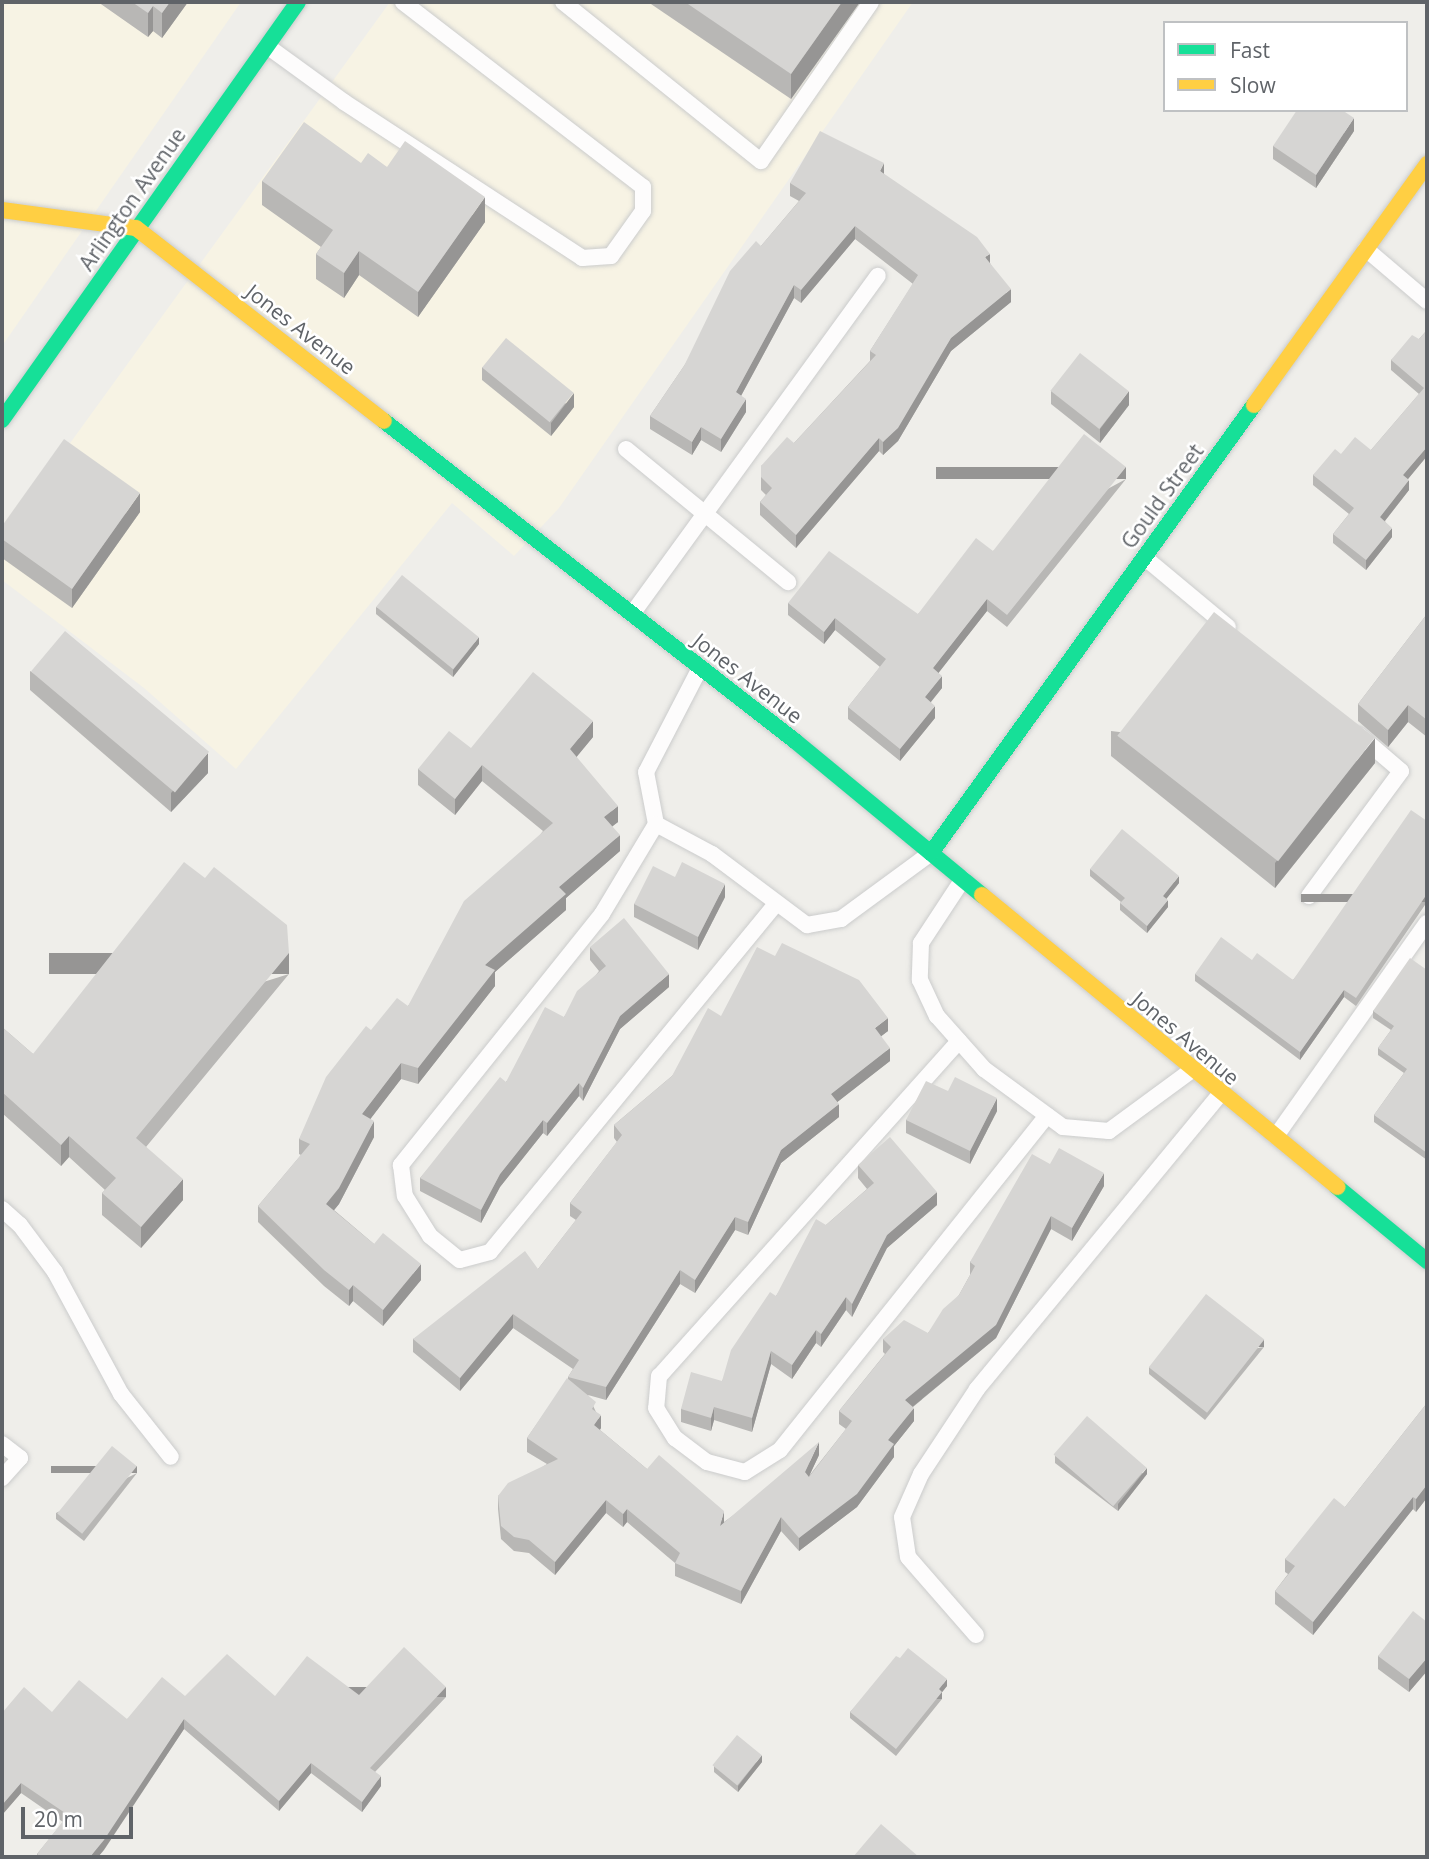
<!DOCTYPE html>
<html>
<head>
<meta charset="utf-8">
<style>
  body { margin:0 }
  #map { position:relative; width:1429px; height:1859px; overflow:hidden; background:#efeeea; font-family:"Open Sans",sans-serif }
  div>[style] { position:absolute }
  .commercial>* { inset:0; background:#f7f3e4 }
  .roads { filter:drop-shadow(0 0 2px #cbcccc) drop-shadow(0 0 2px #cbcccc) }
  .lane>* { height:16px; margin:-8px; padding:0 8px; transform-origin:8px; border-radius:8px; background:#fdfcfc }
  .fast>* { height:16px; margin:-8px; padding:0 8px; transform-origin:8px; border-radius:8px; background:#16e098 }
  .slow>* { height:16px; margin:-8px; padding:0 8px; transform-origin:8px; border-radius:8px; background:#ffcf43 }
  .wall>* { inset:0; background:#b8b7b5 }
  .shaded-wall>* { inset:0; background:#969594; transform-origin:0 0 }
  .building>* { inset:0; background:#d6d5d3; transform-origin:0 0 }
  span { translate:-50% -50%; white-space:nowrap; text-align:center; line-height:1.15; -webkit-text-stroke:5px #fff; paint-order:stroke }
  .street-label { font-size:21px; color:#5f6368 }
  .frame { position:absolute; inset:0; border:4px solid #5f6368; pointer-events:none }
  .legend { position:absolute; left:1163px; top:21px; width:245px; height:91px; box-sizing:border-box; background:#fff; border:2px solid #bfc1c3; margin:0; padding:9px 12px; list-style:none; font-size:21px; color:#5f6368 }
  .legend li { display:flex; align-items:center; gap:14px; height:35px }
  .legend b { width:35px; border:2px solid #bfc1c3 }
  .scale { position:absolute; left:21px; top:1807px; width:112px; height:32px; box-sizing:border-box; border:4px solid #5f6368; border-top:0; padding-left:9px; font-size:21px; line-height:24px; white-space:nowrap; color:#5f6368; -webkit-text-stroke:5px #fff; paint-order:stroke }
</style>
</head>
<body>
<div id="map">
  <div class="commercial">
    <i style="clip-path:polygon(2px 2px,241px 2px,2px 346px)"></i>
    <i style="clip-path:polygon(390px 2px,913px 2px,559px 508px,514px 556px,452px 503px,236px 769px,144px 688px,2px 580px,2px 537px)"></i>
  </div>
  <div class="roads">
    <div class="lane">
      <i style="left:563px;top:2px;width:254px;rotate:38.8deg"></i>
      <i style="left:761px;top:161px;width:193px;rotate:-55.3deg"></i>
      <i style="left:267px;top:46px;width:95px;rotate:36deg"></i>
      <i style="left:344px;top:102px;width:285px;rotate:33.2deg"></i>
      <i style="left:582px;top:258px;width:29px;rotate:-4deg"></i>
      <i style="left:611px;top:256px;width:55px;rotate:-54.6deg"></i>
      <i style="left:643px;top:211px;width:24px;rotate:-90deg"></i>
      <i style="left:643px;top:187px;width:303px;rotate:-142.4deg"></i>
      <i style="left:1366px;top:249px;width:80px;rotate:40.4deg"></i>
      <i style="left:626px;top:449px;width:210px;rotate:39.4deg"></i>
      <i style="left:1144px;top:557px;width:109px;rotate:39.8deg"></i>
      <i style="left:632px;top:614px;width:418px;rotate:-54deg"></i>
      <i style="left:700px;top:668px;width:117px;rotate:117.4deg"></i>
      <i style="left:646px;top:772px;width:53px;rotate:79.1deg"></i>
      <i style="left:656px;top:824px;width:105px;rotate:121deg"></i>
      <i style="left:602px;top:914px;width:322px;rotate:128.7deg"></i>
      <i style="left:401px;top:1165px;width:31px;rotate:83deg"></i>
      <i style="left:405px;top:1196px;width:47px;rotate:58deg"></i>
      <i style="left:430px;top:1236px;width:38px;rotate:39deg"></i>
      <i style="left:460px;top:1260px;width:31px;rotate:-15deg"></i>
      <i style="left:490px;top:1252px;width:449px;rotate:-50.6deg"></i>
      <i style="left:656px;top:824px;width:64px;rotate:28.2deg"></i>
      <i style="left:712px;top:854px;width:119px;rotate:36.8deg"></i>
      <i style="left:807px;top:925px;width:35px;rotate:-10deg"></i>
      <i style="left:841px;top:919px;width:112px;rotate:-36.3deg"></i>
      <i style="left:963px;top:879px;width:77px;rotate:123.3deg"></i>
      <i style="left:921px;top:943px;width:37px;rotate:92deg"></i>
      <i style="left:920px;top:980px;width:40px;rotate:65deg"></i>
      <i style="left:937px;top:1016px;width:71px;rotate:48.4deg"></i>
      <i style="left:984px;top:1069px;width:98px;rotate:36.3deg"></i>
      <i style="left:1063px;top:1127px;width:46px;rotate:5deg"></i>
      <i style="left:1109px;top:1131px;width:103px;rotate:-36.3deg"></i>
      <i style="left:1309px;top:896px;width:155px;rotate:-53.6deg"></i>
      <i style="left:1401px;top:771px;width:55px;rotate:-139.4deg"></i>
      <i style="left:959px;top:1041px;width:450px;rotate:131.8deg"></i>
      <i style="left:659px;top:1376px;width:32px;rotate:95deg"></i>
      <i style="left:656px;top:1408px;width:36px;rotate:58deg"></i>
      <i style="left:675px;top:1438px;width:40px;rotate:37deg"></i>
      <i style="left:707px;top:1462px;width:39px;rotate:15deg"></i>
      <i style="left:745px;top:1472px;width:41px;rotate:-32.2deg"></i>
      <i style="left:780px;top:1450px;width:428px;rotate:-51.4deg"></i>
      <i style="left:1276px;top:1136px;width:261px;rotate:-54.7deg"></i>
      <i style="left:2px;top:1209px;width:24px;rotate:42deg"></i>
      <i style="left:20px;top:1225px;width:59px;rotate:53.3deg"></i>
      <i style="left:55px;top:1272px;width:139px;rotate:61.6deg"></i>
      <i style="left:121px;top:1394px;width:80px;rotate:51.6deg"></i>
      <i style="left:2px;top:1444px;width:23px;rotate:38deg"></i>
      <i style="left:20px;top:1458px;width:27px;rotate:132deg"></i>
      <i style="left:976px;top:1635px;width:103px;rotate:-131.1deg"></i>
      <i style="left:908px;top:1557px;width:40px;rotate:-98.5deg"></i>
      <i style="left:902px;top:1517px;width:47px;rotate:-66.2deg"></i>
      <i style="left:921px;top:1474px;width:102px;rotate:-56.6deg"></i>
      <i style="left:977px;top:1389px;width:382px;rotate:-50.5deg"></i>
    </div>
    <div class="fast">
      <i style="left:2px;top:420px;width:512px;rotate:-54.7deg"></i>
      <i style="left:384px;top:421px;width:521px;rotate:37.9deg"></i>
      <i style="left:795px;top:741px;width:242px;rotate:39.5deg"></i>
      <i style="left:931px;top:853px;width:552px;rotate:-54.21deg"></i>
      <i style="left:1337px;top:1187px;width:117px;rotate:39.4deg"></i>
    </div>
    <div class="slow">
      <i style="left:2px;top:210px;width:135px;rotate:7.7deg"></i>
      <i style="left:136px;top:228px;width:314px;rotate:37.9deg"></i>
      <i style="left:1254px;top:405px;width:297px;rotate:-54.3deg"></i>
      <i style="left:982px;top:895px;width:460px;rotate:39.4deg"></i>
    </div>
  </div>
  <div class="wall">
    <i style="clip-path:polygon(98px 2px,188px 2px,162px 38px,153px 31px,148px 37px)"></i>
    <i style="clip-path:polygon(648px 2px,860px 2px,791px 99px)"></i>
    <i style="clip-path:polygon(1354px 131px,1316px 188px,1273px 159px,1273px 146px)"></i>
    <i style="clip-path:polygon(361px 163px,387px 167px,485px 222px,418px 317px,359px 275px,344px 298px,316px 279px,316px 254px,321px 247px,262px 205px,262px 181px)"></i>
    <i style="clip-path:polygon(884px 174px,990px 263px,1011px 302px,951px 351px,898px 441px,883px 455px,879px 451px,796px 548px,760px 515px,760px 502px,766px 495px,761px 490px,761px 466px,794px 443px,870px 361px,870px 351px,913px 284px,855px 239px,801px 303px,794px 298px,741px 396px,746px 412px,721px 452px,701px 440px,692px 455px,650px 429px,650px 416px,684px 366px,761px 246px,799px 201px,790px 196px,790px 183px)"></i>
    <i style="clip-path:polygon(1427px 330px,1427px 456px,1408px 479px,1409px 490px,1385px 521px,1392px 537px,1366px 570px,1333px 543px,1333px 534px,1349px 514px,1313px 485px,1313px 475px,1341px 454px,1371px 450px,1419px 394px,1391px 370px,1391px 360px,1419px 339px)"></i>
    <i style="clip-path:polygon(482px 367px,574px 407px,551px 436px,482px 380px)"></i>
    <i style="clip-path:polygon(1051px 391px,1129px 405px,1100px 443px,1051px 404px)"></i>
    <i style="clip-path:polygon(1126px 479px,1007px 627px,987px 611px,938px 673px,942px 688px,931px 702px,935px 718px,900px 761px,848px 719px,848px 707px,880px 667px,835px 630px,824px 644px,788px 615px,788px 603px,918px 614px,993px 551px)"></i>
    <i style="clip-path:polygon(140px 512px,72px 608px,2px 558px,2px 526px)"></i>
    <i style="clip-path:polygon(376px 607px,479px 644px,453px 677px,376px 614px)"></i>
    <i style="clip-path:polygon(1427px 614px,1427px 737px,1408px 722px,1388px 747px,1358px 721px,1358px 704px)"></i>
    <i style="clip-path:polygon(30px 671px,208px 773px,171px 812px,30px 690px)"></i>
    <i style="clip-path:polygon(1111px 731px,1375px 763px,1275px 888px,1111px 756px)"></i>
    <i style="clip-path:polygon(593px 737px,576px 757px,618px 822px,612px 826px,620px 851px,566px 898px,566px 910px,495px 972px,495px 986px,418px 1084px,401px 1079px,370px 1119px,374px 1137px,339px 1204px,334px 1210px,374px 1244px,421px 1280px,383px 1326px,353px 1301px,349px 1306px,324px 1286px,258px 1222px,258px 1206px,301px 1155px,299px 1154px,299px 1139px,408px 1006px,543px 831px,482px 781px,455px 815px,418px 785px,418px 769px,471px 748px)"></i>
    <i style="clip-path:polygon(1427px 821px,1427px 902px,1356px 1006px,1344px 997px,1300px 1060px,1195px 981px,1195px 974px,1252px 960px,1293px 980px)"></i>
    <i style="clip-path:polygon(1090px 869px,1179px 883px,1166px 899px,1168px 907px,1147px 933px,1120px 910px,1120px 903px,1121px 902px,1090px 876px)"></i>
    <i style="clip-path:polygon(675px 877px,725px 897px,698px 950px,634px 917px,634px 904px)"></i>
    <i style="clip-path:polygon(590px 947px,669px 987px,620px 1029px,583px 1101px,579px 1096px,547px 1136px,543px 1133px,500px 1187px,481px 1223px,420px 1191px,420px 1178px,564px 1017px,599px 971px,590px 960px)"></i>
    <i style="clip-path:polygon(1427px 970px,1427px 1160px,1374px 1122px,1374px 1115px,1404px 1073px,1378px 1055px,1378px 1048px,1391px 1030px,1373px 1018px,1373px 1011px)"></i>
    <i style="clip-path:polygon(289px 974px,146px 1147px,183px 1200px,141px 1248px,102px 1215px,102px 1193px,105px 1190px,69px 1157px,61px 1166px,2px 1113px,2px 1027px,33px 1054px)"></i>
    <i style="clip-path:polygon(721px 1016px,888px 1031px,881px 1036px,890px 1061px,837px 1102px,839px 1117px,781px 1163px,748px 1235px,735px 1230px,695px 1293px,680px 1284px,606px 1400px,588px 1395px,596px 1412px,601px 1428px,600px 1430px,647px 1469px,724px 1522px,819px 1455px,809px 1476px,846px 1429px,839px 1424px,839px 1411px,885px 1354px,883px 1352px,883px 1339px,928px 1333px,959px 1295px,970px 1275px,970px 1262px,1050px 1164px,1104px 1186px,1072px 1241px,1051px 1229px,996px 1338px,913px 1407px,914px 1421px,894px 1446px,894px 1457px,857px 1507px,799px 1551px,781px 1531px,741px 1604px,675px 1576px,675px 1563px,627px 1522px,623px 1527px,606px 1513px,555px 1575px,529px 1553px,514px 1551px,501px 1539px,498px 1509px,498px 1496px,547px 1464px,527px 1452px,527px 1438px,568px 1379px,568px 1377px,573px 1369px,513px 1328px,460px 1391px,413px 1352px,413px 1339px,538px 1269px,576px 1220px,570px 1216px,570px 1203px,617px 1142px,614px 1138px,614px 1125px,672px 1076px)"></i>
    <i style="clip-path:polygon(948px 1091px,997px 1111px,970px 1164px,906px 1133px,906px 1120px)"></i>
    <i style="clip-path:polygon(858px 1165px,937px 1205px,887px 1248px,852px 1317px,846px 1310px,821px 1347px,816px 1343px,792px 1379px,771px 1364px,752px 1432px,714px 1420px,711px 1431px,681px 1422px,681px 1409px,722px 1381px,776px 1296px,826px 1225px,867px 1189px,858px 1178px)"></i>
    <i style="clip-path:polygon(1264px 1347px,1205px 1420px,1149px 1374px,1149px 1367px)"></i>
    <i style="clip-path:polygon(1427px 1403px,1427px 1499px,1426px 1499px,1416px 1512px,1413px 1509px,1313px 1635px,1275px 1604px,1275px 1591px,1288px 1574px,1285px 1572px,1285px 1559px,1345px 1507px)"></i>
    <i style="clip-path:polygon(1055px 1456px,1147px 1474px,1118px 1511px,1055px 1463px)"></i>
    <i style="clip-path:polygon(137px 1473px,84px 1541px,56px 1519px,56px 1513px)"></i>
    <i style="clip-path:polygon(1427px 1622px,1427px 1671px,1409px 1692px,1378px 1669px,1378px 1656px)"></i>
    <i style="clip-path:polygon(900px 1658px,947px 1686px,942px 1692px,942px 1699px,896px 1756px,850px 1718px,850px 1712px)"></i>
    <i style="clip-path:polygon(359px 1695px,446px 1697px,375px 1772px,381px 1786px,362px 1812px,311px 1773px,279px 1811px,184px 1729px,98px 1857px,37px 1857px,37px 1854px,63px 1822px,21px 1793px,2px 1815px,2px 1713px,52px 1712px,127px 1719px,185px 1696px,275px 1696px)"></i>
    <i style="clip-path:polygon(762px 1762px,738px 1792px,714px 1772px,714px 1766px)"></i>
  </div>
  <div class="shaded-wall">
    <i style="clip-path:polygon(170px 2px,188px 2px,162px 38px,162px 13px)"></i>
    <i style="clip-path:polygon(842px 2px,860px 2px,791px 99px,791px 74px)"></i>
    <i style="clip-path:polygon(153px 6px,153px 31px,148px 37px,148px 13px)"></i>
    <i style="clip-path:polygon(1354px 118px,1354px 131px,1316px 188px,1316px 175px)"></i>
    <i style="clip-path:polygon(884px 163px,884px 176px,880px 171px)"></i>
    <i style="clip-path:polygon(485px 197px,485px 222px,418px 317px,418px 292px)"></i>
    <i style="clip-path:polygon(855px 226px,855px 239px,801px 303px,801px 290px)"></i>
    <i style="clip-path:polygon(359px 251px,359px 275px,344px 298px,344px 273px)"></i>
    <i style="clip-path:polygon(990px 254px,990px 267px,985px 257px)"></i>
    <i style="clip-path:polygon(794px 285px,794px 298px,736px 405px,736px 392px)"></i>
    <i style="clip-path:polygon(1011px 289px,1011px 302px,951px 351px,898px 441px,883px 455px,883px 442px,951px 338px)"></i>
    <i style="clip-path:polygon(1129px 391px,1129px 405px,1100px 443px,1100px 429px)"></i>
    <i style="clip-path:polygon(574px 393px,574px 407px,551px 436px,551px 423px)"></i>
    <i style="clip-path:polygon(746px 399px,746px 412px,721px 452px,721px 439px)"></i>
    <i style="clip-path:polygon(701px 427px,701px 440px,692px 455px,692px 442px)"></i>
    <i style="clip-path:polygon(879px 438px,879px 451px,796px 548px,796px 535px)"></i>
    <i style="clip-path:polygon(1427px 447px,1427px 456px,1403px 485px,1403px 475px)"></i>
    <i style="left:1126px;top:467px;width:12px;height:190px;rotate:90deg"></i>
    <i style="clip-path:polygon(1409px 480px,1409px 490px,1380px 527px,1380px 517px)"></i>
    <i style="clip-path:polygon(140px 493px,140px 512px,72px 608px,72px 589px)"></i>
    <i style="clip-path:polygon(1392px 528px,1392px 537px,1366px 570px,1366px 560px)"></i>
    <i style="clip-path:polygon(987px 599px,987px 611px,933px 680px,933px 668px)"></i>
    <i style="clip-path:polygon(835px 618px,835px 630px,824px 644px,824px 632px)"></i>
    <i style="clip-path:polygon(479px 637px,479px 644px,453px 677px,453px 670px)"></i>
    <i style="clip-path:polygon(942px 676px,942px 688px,925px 709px,925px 697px)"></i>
    <i style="clip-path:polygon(1408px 705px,1408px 722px,1388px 747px,1388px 730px)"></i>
    <i style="clip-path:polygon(935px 706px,935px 718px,900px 761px,900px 749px)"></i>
    <i style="clip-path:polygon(593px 721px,593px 737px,570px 765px,570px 749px)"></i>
    <i style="clip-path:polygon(1375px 738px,1375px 763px,1275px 888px,1275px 863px)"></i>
    <i style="clip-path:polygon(208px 753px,208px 773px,171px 812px,171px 793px)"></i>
    <i style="clip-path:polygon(482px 765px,482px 781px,455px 815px,455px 799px)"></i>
    <i style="clip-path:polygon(618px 806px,618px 822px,604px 833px,604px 817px)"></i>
    <i style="clip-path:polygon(620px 835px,620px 851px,566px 898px,566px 910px,495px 972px,495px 986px,418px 1084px,418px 1068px,485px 965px,559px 887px)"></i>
    <i style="clip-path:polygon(1179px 876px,1179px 883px,1163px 903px,1163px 896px)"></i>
    <i style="clip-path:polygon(725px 884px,725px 897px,698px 950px,698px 937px)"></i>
    <i style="left:1427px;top:894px;width:8px;height:126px;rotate:90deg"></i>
    <i style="clip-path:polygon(1168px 900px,1168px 907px,1147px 933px,1147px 926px)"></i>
    <i style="left:289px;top:953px;width:21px;height:240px;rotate:90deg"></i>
    <i style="clip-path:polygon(669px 974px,669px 987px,620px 1029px,583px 1101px,583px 1088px,620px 1016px)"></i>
    <i style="clip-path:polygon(1344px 990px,1344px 997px,1300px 1060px,1300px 1052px)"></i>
    <i style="clip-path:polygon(888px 1018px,888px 1031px,875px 1041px,875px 1028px)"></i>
    <i style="clip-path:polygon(890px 1048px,890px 1061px,831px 1107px,831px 1094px)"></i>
    <i style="clip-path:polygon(401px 1063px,401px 1079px,362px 1130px,362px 1114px)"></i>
    <i style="clip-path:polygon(579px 1083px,579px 1096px,547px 1136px,547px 1123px)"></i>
    <i style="clip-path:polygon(997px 1098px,997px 1111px,970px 1164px,970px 1151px)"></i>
    <i style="clip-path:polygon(839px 1104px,839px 1117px,781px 1163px,748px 1235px,748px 1222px,781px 1150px)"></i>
    <i style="clip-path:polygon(543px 1120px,543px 1133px,500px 1187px,481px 1223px,481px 1210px,500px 1174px)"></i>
    <i style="clip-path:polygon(374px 1121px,374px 1137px,339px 1204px,326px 1220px,326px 1204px)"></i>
    <i style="clip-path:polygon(69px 1136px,69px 1157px,61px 1166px,61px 1145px)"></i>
    <i style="clip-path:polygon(1104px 1173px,1104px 1186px,1072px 1241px,1072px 1228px)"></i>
    <i style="clip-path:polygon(183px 1179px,183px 1200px,141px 1248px,141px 1227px)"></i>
    <i style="clip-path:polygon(937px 1192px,937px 1205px,887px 1248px,852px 1317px,852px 1304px,887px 1235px)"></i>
    <i style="clip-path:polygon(1051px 1216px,1051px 1229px,996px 1338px,905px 1413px,905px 1400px)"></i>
    <i style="clip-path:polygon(735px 1217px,735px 1230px,695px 1293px,695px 1280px)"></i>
    <i style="clip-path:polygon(421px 1264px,421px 1280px,383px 1326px,383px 1310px)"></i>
    <i style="clip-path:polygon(680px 1270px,680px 1284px,606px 1400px,606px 1387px)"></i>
    <i style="clip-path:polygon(353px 1285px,353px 1301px,349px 1306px,349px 1290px)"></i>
    <i style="clip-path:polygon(846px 1297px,846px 1310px,821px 1347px,821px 1334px)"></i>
    <i style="clip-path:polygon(513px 1314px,513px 1328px,460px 1391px,460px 1378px)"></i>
    <i style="clip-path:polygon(816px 1330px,816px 1343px,792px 1379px,792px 1365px)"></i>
    <i style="left:1264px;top:1340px;width:7px;height:94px;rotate:90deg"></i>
    <i style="clip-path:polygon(771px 1351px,771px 1364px,752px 1432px,752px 1418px)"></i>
    <i style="clip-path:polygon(714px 1407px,714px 1420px,711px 1431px,711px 1418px)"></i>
    <i style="clip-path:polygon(914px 1408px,914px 1421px,894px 1446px,894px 1457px,857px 1507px,799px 1551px,799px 1538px,888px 1440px)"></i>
    <i style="clip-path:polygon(601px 1415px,601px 1428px,594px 1438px,594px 1425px)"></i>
    <i style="clip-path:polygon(819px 1442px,819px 1455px,805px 1485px,805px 1472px)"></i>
    <i style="left:137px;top:1466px;width:7px;height:86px;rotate:90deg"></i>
    <i style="clip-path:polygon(1147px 1468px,1147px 1474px,1118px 1511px,1118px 1504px)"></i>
    <i style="clip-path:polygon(1426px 1486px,1426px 1499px,1416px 1512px,1416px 1499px)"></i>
    <i style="clip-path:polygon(1413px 1497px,1413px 1509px,1313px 1635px,1313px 1622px)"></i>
    <i style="clip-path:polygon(606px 1500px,606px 1513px,555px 1575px,555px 1562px)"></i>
    <i style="clip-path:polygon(627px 1509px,627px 1522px,623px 1527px,623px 1514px)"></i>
    <i style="clip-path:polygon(724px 1511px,724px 1524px,720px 1526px)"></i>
    <i style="clip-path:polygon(781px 1517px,781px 1531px,741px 1604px,741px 1591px)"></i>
    <i style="clip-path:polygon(1427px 1658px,1427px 1671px,1409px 1692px,1409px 1679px)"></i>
    <i style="clip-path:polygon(947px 1679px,947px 1686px,939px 1696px,939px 1689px)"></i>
    <i style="left:446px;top:1687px;width:10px;height:111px;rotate:90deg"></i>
    <i style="left:942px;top:1692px;width:7px;height:73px;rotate:90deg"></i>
    <i style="clip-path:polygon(184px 1719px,184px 1729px,104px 1850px,98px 1857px,90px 1857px)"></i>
    <i style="clip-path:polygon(762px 1755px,762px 1762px,738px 1792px,738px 1786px)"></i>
    <i style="clip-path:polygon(311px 1763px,311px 1773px,279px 1811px,279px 1801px)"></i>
    <i style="clip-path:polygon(381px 1776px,381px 1786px,362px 1812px,362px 1802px)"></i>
    <i style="clip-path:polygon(21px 1783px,21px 1793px,2px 1815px,2px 1805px)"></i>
  </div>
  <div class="building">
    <i style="clip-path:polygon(132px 2px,170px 2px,162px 13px,153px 6px,148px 13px)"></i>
    <i style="clip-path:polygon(685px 2px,842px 2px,791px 74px)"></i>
    <i style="clip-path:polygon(1297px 110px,1342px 110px,1354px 118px,1316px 175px,1273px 146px)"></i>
    <i style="clip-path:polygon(304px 122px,361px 163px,368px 153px,387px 167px,405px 141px,485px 197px,418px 292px,359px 251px,344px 273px,316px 254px,333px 230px,262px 181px)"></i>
    <i style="clip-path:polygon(820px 131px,884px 163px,880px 171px,977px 237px,990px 254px,985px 257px,1011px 289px,951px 338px,898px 428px,883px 442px,879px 438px,796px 535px,760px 502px,772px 488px,761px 477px,761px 466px,787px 437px,794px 443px,876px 355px,870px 351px,918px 275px,855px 226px,801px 290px,794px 285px,736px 392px,746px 399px,721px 439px,701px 427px,692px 442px,650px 416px,684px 366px,730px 271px,756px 241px,761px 246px,806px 193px,790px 183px)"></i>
    <i style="clip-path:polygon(1427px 330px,1427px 447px,1403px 475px,1409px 480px,1380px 517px,1392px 528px,1366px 560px,1333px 534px,1354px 508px,1313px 475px,1335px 449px,1341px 454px,1355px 437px,1371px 450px,1424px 388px,1391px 360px,1412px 335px,1419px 339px)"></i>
    <i style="left:506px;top:338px;width:87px;height:38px;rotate:39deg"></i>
    <i style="left:1080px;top:353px;width:62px;height:48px;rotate:38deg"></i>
    <i style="clip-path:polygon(1084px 434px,1126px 467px,1007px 615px,987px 599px,933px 668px,942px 676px,925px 697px,935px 706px,900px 749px,848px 707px,886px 659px,835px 618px,824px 632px,788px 603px,829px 551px,918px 614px,976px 538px,993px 551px)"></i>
    <i style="clip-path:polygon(64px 439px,140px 493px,72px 589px,2px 539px,2px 526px)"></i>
    <i style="left:402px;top:575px;width:99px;height:41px;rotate:39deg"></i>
    <i style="left:1214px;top:612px;width:204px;height:157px;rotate:38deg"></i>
    <i style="clip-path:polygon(1427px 614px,1427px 720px,1408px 705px,1388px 730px,1358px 704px)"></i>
    <i style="left:65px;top:631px;width:188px;height:53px;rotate:40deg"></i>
    <i style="clip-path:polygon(533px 672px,593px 721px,570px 749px,618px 806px,604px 817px,620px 835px,559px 887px,566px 894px,485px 965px,495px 970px,418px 1068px,401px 1063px,362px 1114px,374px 1121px,339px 1188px,326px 1204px,374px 1244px,383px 1233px,421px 1264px,383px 1310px,353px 1285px,349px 1290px,324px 1270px,258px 1206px,310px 1144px,299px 1139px,326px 1077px,366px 1026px,371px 1030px,397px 998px,408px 1006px,464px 901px,553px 823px,482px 765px,455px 799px,418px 769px,449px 731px,471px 748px)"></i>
    <i style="clip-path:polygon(1411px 810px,1427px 821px,1427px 894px,1356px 998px,1344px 990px,1300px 1052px,1195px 974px,1221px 937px,1252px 960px,1257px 953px,1293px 980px)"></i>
    <i style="clip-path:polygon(1122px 829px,1179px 876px,1163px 896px,1168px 900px,1147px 926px,1120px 903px,1125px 898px,1090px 869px)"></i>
    <i style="clip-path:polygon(184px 862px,205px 878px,214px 867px,287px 925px,289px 953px,136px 1138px,183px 1179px,141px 1227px,102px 1193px,116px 1178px,69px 1136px,61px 1145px,2px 1092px,2px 1027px,33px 1054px)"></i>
    <i style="clip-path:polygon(682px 862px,725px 884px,698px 937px,634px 904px,653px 866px,675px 877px)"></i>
    <i style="clip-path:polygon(624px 918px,669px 974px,620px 1016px,583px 1088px,579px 1083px,547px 1123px,543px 1120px,500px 1174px,481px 1210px,420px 1178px,500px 1077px,506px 1082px,545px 1007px,564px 1017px,577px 991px,606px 966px,590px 947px)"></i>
    <i style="clip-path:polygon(782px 943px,859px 980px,888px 1018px,875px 1028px,890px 1048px,831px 1094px,839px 1104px,781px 1150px,748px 1222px,735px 1217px,695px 1280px,680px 1270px,606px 1387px,568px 1377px,579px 1360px,513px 1314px,460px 1378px,413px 1339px,525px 1251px,538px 1269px,582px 1212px,570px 1203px,622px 1135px,614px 1125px,672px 1076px,708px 1008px,721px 1016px,757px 947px,775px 956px)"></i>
    <i style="clip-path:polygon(1410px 958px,1427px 970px,1427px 1153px,1374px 1115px,1407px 1069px,1378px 1048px,1394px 1026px,1373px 1011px)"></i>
    <i style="clip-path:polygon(955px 1077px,997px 1098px,970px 1151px,906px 1120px,926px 1081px,948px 1091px)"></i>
    <i style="clip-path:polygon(890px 1137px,937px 1192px,887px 1235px,852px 1304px,846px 1297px,821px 1334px,816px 1330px,792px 1365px,771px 1351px,752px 1418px,714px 1407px,711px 1418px,681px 1409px,691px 1372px,722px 1381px,731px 1350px,770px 1292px,776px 1296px,816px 1219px,826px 1225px,874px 1183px,858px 1165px)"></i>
    <i style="clip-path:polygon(1059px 1148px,1104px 1173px,1072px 1228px,1051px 1216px,996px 1325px,905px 1400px,914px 1408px,888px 1440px,894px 1444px,857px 1494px,799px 1538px,781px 1517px,741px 1591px,675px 1563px,680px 1553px,627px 1509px,623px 1514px,606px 1500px,555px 1562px,529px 1540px,514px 1537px,501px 1526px,498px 1496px,508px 1483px,558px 1459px,527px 1438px,567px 1378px,596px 1402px,592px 1409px,601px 1415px,594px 1425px,647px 1469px,659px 1455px,724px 1511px,720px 1526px,819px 1442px,805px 1472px,809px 1477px,852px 1421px,839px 1411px,891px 1347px,883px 1339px,904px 1320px,928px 1333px,943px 1309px,959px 1295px,975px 1266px,970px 1262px,1032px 1154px,1050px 1164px)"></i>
    <i style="left:1206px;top:1294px;width:74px;height:93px;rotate:38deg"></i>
    <i style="clip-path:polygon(1427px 1403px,1427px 1487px,1426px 1486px,1416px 1499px,1413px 1497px,1313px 1622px,1275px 1591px,1295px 1566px,1285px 1559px,1334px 1498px,1345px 1507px)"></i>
    <i style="left:1087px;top:1416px;width:79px;height:51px;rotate:41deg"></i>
    <i style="left:112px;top:1446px;width:32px;height:87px;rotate:39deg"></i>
    <i style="clip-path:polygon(1413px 1611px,1427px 1622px,1427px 1658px,1409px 1679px,1378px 1656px)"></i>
    <i style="clip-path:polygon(404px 1647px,446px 1687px,370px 1768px,381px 1776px,362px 1802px,311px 1763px,279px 1801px,184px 1719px,104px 1840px,90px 1857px,41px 1857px,37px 1854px,68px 1815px,21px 1783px,2px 1805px,2px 1713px,24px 1687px,52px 1712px,79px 1680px,127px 1719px,162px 1677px,185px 1696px,227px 1654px,275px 1696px,307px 1656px,359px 1695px)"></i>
    <i style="clip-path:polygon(908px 1648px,947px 1679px,939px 1689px,942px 1692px,896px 1749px,850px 1712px,896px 1656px,900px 1658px)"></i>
    <i style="left:737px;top:1735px;width:32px;height:39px;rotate:39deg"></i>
    <i style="clip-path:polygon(881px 1824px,919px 1857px,853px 1857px)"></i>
  </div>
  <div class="street-label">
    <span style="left:132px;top:199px;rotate:-55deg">Arlington Avenue</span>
    <span style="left:301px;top:329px;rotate:38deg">Jones Avenue</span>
    <span style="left:1162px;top:496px;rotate:-54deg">Gould Street</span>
    <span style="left:748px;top:678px;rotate:38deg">Jones Avenue</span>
    <span style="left:1186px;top:1038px;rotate:40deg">Jones Avenue</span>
  </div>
  <div class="frame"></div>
  <ul class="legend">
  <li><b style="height:9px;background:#16e098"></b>Fast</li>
  <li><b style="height:9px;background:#ffcf43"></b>Slow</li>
  </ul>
  <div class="scale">20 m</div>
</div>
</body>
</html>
